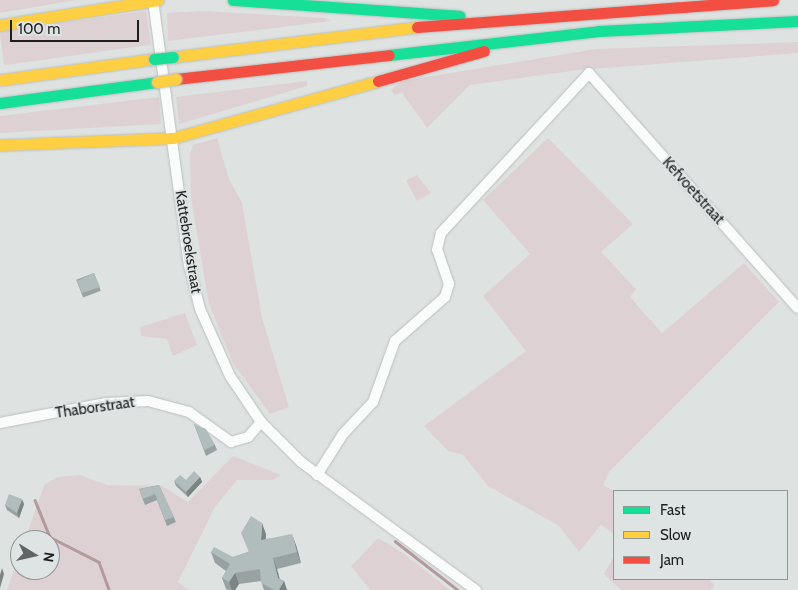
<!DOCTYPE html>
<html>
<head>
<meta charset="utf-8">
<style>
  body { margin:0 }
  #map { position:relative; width:798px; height:590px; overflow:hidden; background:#dee3e2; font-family:Cabin,sans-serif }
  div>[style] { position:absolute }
  .green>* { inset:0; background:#ded1d3; transform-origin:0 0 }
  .stream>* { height:2.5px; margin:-1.25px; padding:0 1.25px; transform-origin:1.25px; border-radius:1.25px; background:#b4999d }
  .roads { filter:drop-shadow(0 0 1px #bbbfbe) drop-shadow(0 0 1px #bbbfbe) }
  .street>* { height:10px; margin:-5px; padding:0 5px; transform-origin:5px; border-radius:5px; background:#fafbfb }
  .fast>* { height:11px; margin:-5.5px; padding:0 5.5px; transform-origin:5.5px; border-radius:5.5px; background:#16e098 }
  .slow>* { height:11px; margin:-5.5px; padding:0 5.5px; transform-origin:5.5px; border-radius:5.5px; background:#ffcf43 }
  .jam>* { height:11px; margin:-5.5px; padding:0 5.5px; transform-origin:5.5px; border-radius:5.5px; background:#f24e42 }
  .bridges { filter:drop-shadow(0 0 1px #bbbfbe) drop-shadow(0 0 1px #bbbfbe) }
  .fast-bridge>* { height:11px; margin:-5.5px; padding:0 5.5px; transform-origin:5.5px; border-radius:5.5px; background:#16e098 }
  .slow-bridge>* { height:11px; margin:-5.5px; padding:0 5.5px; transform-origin:5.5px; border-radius:5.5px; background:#ffcf43 }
  .wall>* { inset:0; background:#98a2a2; transform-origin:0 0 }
  .shaded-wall>* { inset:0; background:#7c8484 }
  .building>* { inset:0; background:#b1bcbc }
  span { translate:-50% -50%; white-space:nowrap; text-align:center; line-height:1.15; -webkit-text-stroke:4px #dde4e3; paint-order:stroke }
  .street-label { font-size:15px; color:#1d1f1f }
  .legend { position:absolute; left:613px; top:490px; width:175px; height:90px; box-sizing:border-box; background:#dde4e3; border:1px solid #909595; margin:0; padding:6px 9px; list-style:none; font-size:15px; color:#1d1f1f }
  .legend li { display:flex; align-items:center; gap:10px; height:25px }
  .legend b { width:25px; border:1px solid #909595 }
  .north { position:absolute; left:10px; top:530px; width:50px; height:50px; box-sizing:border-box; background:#dde4e3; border:1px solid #909595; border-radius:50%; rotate:99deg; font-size:14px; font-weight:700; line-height:20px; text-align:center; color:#1d1f1f }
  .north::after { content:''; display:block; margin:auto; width:18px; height:22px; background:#616463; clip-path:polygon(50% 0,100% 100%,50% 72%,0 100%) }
  .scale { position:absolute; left:10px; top:20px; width:129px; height:22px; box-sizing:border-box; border:2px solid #1d1f1f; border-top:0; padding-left:6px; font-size:15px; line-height:18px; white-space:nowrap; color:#1d1f1f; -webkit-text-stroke:4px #dde4e3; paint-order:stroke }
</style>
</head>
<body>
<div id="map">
  <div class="green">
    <i style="clip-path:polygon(0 0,77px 0,0 13px)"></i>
    <i style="left:146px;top:11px;width:34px;height:148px;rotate:82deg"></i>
    <i style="clip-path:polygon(204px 11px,325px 18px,331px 21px,168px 41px,167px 13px)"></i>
    <i style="clip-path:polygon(798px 42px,798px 53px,579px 70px,470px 85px,427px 128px,402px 93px,394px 95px,391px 90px,402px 81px,595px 49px)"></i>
    <i style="clip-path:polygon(307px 81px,307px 86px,179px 124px,176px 97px)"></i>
    <i style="clip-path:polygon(159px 97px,161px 124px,0 133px,0 116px)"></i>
    <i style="clip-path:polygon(217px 138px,229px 179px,242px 203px,262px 318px,289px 407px,270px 414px,233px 363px,209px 304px,191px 198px,190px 154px,193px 145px)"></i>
    <i style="clip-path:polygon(548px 138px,633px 224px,601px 252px,636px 289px,630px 297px,662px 333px,744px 263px,779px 302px,609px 472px,603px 485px,614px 491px,614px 534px,601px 525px,579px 552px,559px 526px,488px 486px,463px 455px,448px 451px,424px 426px,526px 351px,483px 296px,530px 254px,483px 200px)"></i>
    <i style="clip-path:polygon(417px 175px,431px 193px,417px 201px,406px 180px)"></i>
    <i style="clip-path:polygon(185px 313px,197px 345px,173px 356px,167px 339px,141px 336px,140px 327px)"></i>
    <i style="clip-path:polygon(233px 456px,281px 475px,273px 480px,237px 480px,215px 507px,178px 582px,189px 590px,7px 590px,20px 553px,20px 570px,50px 570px,50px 540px,25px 540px,44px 485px,57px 477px,80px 475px,107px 485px,162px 486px,188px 502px)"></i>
    <i style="clip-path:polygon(378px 538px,403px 553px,450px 590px,370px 590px,351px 566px)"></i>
    <i style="clip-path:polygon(614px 556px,614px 579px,709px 579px,715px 586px,711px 590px,621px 590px,604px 574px)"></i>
  </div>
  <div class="stream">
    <i style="left:35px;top:500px;width:40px;rotate:68deg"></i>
    <i style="left:50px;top:537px;width:55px;rotate:27deg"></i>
    <i style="left:99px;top:562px;width:30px;rotate:70deg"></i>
    <i style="left:395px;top:541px;width:80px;rotate:37.9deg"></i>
  </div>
  <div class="roads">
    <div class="street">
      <i style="left:153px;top:0;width:267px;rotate:82.3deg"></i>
      <i style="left:189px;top:265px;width:45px;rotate:76deg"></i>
      <i style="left:200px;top:309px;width:73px;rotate:65.9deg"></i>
      <i style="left:230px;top:376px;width:55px;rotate:56deg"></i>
      <i style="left:261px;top:422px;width:57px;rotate:45deg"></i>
      <i style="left:301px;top:462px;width:217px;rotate:36.2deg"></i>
      <i style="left:0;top:423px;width:108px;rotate:-10.7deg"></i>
      <i style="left:106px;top:403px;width:42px;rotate:-2.7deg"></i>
      <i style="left:148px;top:401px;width:42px;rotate:15deg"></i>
      <i style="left:189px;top:412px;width:52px;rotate:35.5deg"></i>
      <i style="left:231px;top:442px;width:18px;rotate:-16deg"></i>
      <i style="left:248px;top:437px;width:20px;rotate:-49deg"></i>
      <i style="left:317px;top:475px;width:49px;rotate:-57.6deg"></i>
      <i style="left:343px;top:434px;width:44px;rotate:-46.8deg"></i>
      <i style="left:373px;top:402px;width:65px;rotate:-70.2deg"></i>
      <i style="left:395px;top:341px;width:67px;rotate:-41.3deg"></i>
      <i style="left:445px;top:297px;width:14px;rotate:-73deg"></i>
      <i style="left:449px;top:284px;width:36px;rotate:-109deg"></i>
      <i style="left:437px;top:250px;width:17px;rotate:-77deg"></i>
      <i style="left:441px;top:233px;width:218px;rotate:-47.2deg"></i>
      <i style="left:589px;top:73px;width:314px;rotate:48.4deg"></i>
    </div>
    <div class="fast">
      <i style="left:233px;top:0;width:227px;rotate:4deg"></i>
      <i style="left:389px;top:55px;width:211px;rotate:-6.5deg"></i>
      <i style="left:599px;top:31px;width:199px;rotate:-2.9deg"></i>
      <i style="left:0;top:103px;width:158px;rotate:-7.6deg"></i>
    </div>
    <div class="slow">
      <i style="left:0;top:25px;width:160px;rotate:-9deg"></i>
      <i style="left:173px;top:57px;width:246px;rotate:-7deg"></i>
      <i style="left:0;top:80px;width:155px;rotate:-7.8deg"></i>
      <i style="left:0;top:145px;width:173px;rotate:-2.3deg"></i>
      <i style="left:173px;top:138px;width:213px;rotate:-15.5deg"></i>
    </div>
    <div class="jam">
      <i style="left:417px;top:27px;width:357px;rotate:-4.3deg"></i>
      <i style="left:176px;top:79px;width:214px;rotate:-6.4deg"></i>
      <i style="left:378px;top:81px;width:110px;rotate:-15.8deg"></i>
    </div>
  </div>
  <div class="bridges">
    <div class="fast-bridge">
      <i style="left:154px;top:59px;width:19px;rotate:-6deg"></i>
    </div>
    <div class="slow-bridge">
      <i style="left:157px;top:82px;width:19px;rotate:-9deg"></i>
    </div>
  </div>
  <div class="wall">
    <i style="left:94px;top:273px;width:19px;height:19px;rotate:69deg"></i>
    <i style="clip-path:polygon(194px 424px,215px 445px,217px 450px,206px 456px)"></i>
    <i style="clip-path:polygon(200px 477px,202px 482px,188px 497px,176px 486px,174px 481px,186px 480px)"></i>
    <i style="clip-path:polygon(159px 485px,176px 522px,167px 526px,157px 500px,145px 505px,139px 489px)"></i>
    <i style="clip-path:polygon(24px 504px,19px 518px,7px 510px,5px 505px)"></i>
    <i style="clip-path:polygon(266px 534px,266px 540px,296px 545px,301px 563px,277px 569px,280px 579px,284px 581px,287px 590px,264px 590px,261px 581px,239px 584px,235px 590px,228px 590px,226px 589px,222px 578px,226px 571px,215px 563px,211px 552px,233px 557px,248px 552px)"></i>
  </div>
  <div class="shaded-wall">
    <i style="clip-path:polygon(200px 477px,202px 482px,188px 497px,186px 492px)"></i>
    <i style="clip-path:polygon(22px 499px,24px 504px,19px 518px,17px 513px)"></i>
    <i style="clip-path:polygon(262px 523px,266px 534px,265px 551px,261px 540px)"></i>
    <i style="clip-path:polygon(292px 534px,296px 545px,301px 563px,297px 552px)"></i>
    <i style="clip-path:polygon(273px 558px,277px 569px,281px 586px,284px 581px,287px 590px,279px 590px,278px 578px)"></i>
    <i style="clip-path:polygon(2px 568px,4px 574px,0 588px,0 575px)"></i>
    <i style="clip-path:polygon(235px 573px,239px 584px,235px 590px,232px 590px,229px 582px)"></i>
  </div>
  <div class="building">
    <i style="clip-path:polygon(94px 273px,100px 287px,82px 293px,77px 281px)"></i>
    <i style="clip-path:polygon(194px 424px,206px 429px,215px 445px,204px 450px)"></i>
    <i style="clip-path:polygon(194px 471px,200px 477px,186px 492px,174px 481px,180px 475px,186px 480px)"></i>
    <i style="clip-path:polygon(159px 485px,174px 517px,165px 520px,155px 494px,143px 499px,139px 489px)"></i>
    <i style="clip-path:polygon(9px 494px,22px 499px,17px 513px,5px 505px)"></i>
    <i style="clip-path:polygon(251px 516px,262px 523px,261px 540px,292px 534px,297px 552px,273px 558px,278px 578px,284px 581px,279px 590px,274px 590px,261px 583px,260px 569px,235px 573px,229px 582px,222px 578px,230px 564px,211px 552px,214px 547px,233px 557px,249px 552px,241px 533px)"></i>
  </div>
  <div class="street-label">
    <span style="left:693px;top:191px;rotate:48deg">Kefvoetstraat</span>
    <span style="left:188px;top:242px;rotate:81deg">Kattebroekstraat</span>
    <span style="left:95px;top:408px;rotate:-8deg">Thaborstraat</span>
  </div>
  <ul class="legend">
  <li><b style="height:6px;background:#16e098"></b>Fast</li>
  <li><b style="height:6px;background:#ffcf43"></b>Slow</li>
  <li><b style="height:6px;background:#f24e42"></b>Jam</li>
  </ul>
  <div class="north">N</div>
  <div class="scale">100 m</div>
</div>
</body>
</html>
